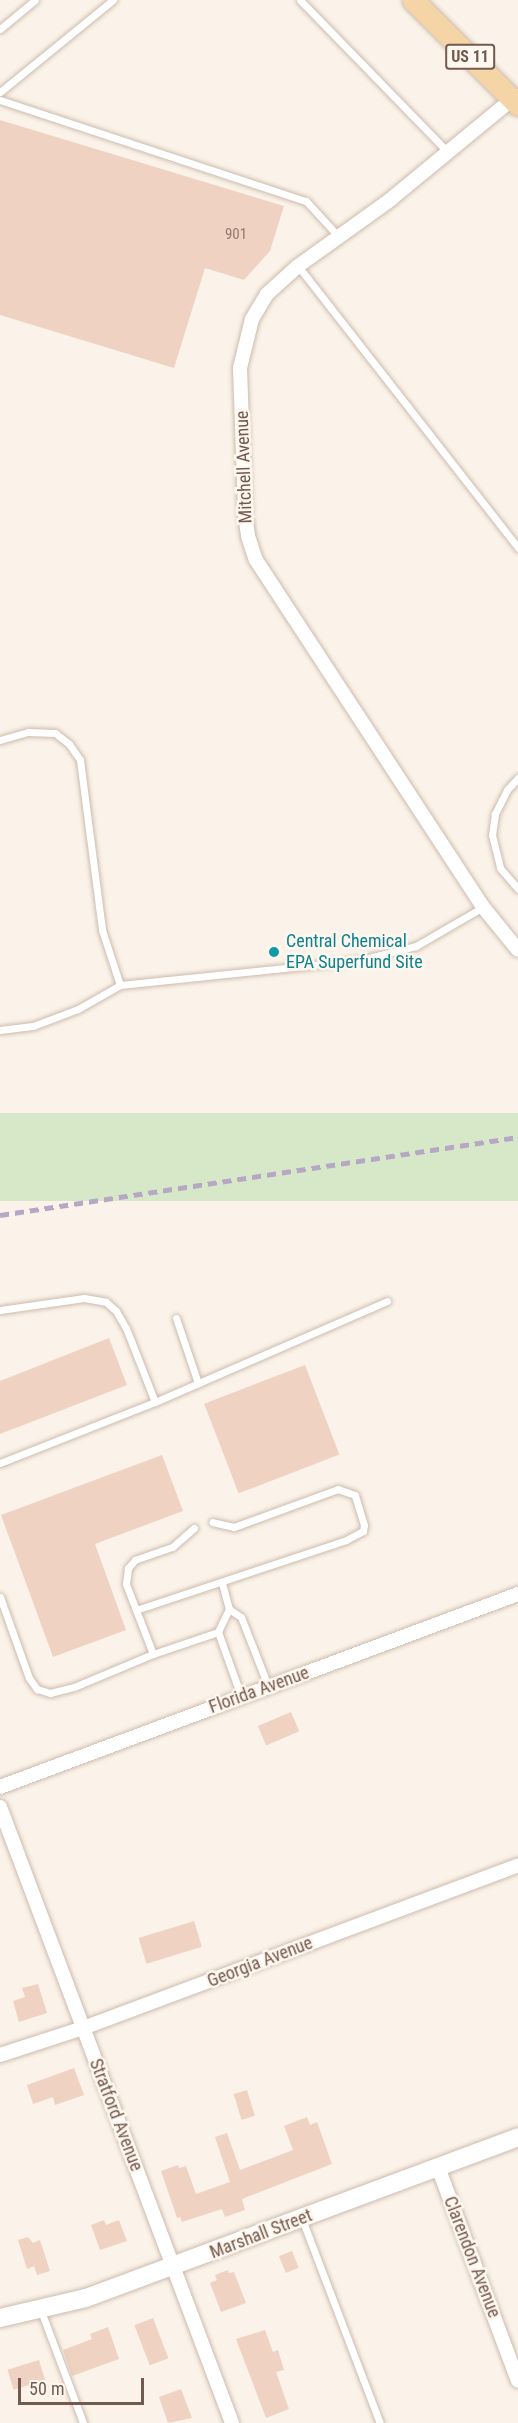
<!DOCTYPE html>
<html>
<head>
<meta charset="utf-8">
<style>
  body { margin:0 }
  #map { position:relative; width:518px; height:2423px; overflow:hidden; background:#fbf3e9; font-family:"Roboto Condensed",sans-serif }
  div>[style] { position:absolute }
  .green>* { inset:0; background:#d6e8c8; transform-origin:0 0 }
  .building>* { inset:0; background:#efd2c2; transform-origin:0 0 }
  .roads { filter:drop-shadow(0 0 2px #cdbbaf) drop-shadow(0 0 2px #cdbbaf) }
  .lane>* { height:7px; margin:-3.5px; padding:0 3.5px; transform-origin:3.5px; border-radius:3.5px; background:#fff }
  .street>* { height:14px; margin:-7px; padding:0 7px; transform-origin:7px; border-radius:7px; background:#fff }
  .secondary>* { height:18px; margin:-9px; padding:0 9px; transform-origin:9px; border-radius:9px; background:#fff }
  .primary>* { height:21px; margin:-10.5px; padding:0 10.5px; transform-origin:10.5px; border-radius:10.5px; background:#f5d5a6 }
  .rail>* { height:4.5px; margin-top:-2.25px; transform-origin:0; background:repeating-linear-gradient(90deg,#b6a7c5 0 9px,transparent 0 15px) }
  .dots>* { width:16px; height:16px; translate:-50% -50%; box-sizing:border-box; border:3px solid #fef7ef; border-radius:50% }
  span { translate:-50% -50%; white-space:nowrap; text-align:center; line-height:1.15; -webkit-text-stroke:5px #fef7ef; paint-order:stroke }
  .number-label { font-size:15px; color:#93786b }
  .number-label span { -webkit-text-stroke-width:0 }
  .shield-label span { padding:2px 4px; background:#fef7ef; border:2px solid; border-radius:4px; -webkit-text-stroke-width:0 }
  .shield-label { font-size:16px; color:#745a4e; font-weight:700 }
  .street-label { font-size:18px; color:#745a4e }
  .culture-label { font-size:18px; color:#0d838f }
  .left { translate:0 -50%; text-align:left }
  .scale { position:absolute; left:18px; top:2378px; width:126px; height:27px; box-sizing:border-box; border:3px solid #745a4e; border-top:0; padding-left:8px; font-size:18px; line-height:21px; white-space:nowrap; color:#745a4e; -webkit-text-stroke:4px #fef7ef; paint-order:stroke }
</style>
</head>
<body>
<div id="map">
  <div class="green">
    <i style="left:518px;top:1113px;width:88px;height:523px;rotate:90deg"></i>
  </div>
  <div class="building">
    <i style="clip-path:polygon(0 120px,284px 206px,270px 251px,244px 280px,205px 268px,174px 368px,0 315px)"></i>
    <i style="clip-path:polygon(109px 1338px,127px 1385px,0 1434px,0 1381px)"></i>
    <i style="left:305px;top:1365px;width:96px;height:108px;rotate:69deg"></i>
    <i style="clip-path:polygon(162px 1455px,183px 1511px,95px 1544px,126px 1630px,53px 1657px,1px 1515px)"></i>
    <i style="left:291px;top:1712px;width:21px;height:36px;rotate:67deg"></i>
    <i style="left:194px;top:1921px;width:27px;height:58px;rotate:73deg"></i>
    <i style="clip-path:polygon(38px 1984px,47px 2013px,19px 2022px,13px 2001px,25px 1997px,22px 1988px)"></i>
    <i style="clip-path:polygon(74px 2068px,84px 2095px,55px 2105px,53px 2097px,33px 2104px,27px 2085px)"></i>
    <i style="left:247px;top:2090px;width:27px;height:14px;rotate:73deg"></i>
    <i style="clip-path:polygon(307px 2117px,310px 2125px,317px 2122px,332px 2164px,242px 2199px,245px 2210px,225px 2217px,222px 2209px,182px 2222px,180px 2217px,177px 2218px,161px 2171px,178px 2165px,179px 2168px,186px 2166px,196px 2194px,230px 2182px,215px 2137px,227px 2133px,240px 2170px,293px 2150px,284px 2126px)"></i>
    <i style="clip-path:polygon(104px 2220px,106px 2225px,119px 2220px,127px 2241px,100px 2250px,91px 2225px)"></i>
    <i style="clip-path:polygon(28px 2237px,33px 2243px,40px 2240px,50px 2271px,37px 2275px,34px 2266px,27px 2269px,18px 2240px)"></i>
    <i style="left:292px;top:2251px;width:18px;height:14px;rotate:68deg"></i>
    <i style="clip-path:polygon(228px 2270px,229px 2273px,234px 2272px,246px 2303px,221px 2312px,210px 2283px,217px 2280px,215px 2275px)"></i>
    <i style="left:153px;top:2318px;width:43px;height:20px;rotate:69deg"></i>
    <i style="clip-path:polygon(108px 2327px,119px 2359px,72px 2376px,63px 2350px,92px 2339px,90px 2334px)"></i>
    <i style="clip-path:polygon(265px 2330px,273px 2352px,278px 2350px,284px 2370px,276px 2372px,289px 2409px,266px 2418px,236px 2339px)"></i>
    <i style="left:39px;top:2360px;width:21px;height:33px;rotate:73deg"></i>
    <i style="clip-path:polygon(181px 2389px,192px 2418px,168px 2423px,159px 2397px)"></i>
  </div>
  <div class="roads">
    <div class="lane">
      <i style="left:300px;top:0;width:212px;rotate:45.8deg"></i>
      <i style="left:0;top:29px;width:45px;rotate:-39.6deg"></i>
      <i style="left:0;top:92px;width:146px;rotate:-39.2deg"></i>
      <i style="left:0;top:100px;width:322px;rotate:18.3deg"></i>
      <i style="left:306px;top:201px;width:49px;rotate:47.5deg"></i>
      <i style="left:298px;top:266px;width:358px;rotate:52deg"></i>
      <i style="left:0;top:740px;width:29px;rotate:-16deg"></i>
      <i style="left:28px;top:732px;width:27px;rotate:2deg"></i>
      <i style="left:55px;top:733px;width:18px;rotate:38deg"></i>
      <i style="left:69px;top:744px;width:19px;rotate:55deg"></i>
      <i style="left:80px;top:760px;width:171px;rotate:82.6deg"></i>
      <i style="left:102px;top:930px;width:58px;rotate:71.9deg"></i>
      <i style="left:120px;top:985px;width:242px;rotate:-5.9deg"></i>
      <i style="left:361px;top:960px;width:57px;rotate:-14.3deg"></i>
      <i style="left:416px;top:946px;width:78px;rotate:-30.2deg"></i>
      <i style="left:518px;top:778px;width:16px;rotate:133deg"></i>
      <i style="left:507px;top:790px;width:27px;rotate:117deg"></i>
      <i style="left:495px;top:814px;width:21px;rotate:98deg"></i>
      <i style="left:492px;top:835px;width:34px;rotate:76deg"></i>
      <i style="left:500px;top:868px;width:28px;rotate:49deg"></i>
      <i style="left:0;top:1030px;width:33px;rotate:-7deg"></i>
      <i style="left:33px;top:1026px;width:48px;rotate:-20.7deg"></i>
      <i style="left:78px;top:1009px;width:48px;rotate:-29.7deg"></i>
      <i style="left:0;top:1310px;width:85px;rotate:-8.1deg"></i>
      <i style="left:84px;top:1298px;width:22px;rotate:10deg"></i>
      <i style="left:106px;top:1302px;width:13px;rotate:42deg"></i>
      <i style="left:116px;top:1311px;width:20px;rotate:60deg"></i>
      <i style="left:126px;top:1328px;width:79px;rotate:68.6deg"></i>
      <i style="left:176px;top:1318px;width:69px;rotate:71.3deg"></i>
      <i style="left:0;top:1463px;width:167px;rotate:-21.5deg"></i>
      <i style="left:155px;top:1402px;width:253px;rotate:-23.5deg"></i>
      <i style="left:194px;top:1528px;width:29px;rotate:139deg"></i>
      <i style="left:172px;top:1547px;width:39px;rotate:161deg"></i>
      <i style="left:135px;top:1560px;width:11px;rotate:131deg"></i>
      <i style="left:128px;top:1568px;width:16px;rotate:97deg"></i>
      <i style="left:126px;top:1584px;width:75px;rotate:68.9deg"></i>
      <i style="left:153px;top:1654px;width:69px;rotate:-18.7deg"></i>
      <i style="left:222px;top:1583px;width:27px;rotate:75deg"></i>
      <i style="left:229px;top:1609px;width:25px;rotate:116deg"></i>
      <i style="left:218px;top:1632px;width:68px;rotate:70.2deg"></i>
      <i style="left:0;top:1597px;width:86px;rotate:70.3deg"></i>
      <i style="left:29px;top:1678px;width:14px;rotate:54deg"></i>
      <i style="left:37px;top:1689px;width:14px;rotate:17deg"></i>
      <i style="left:50px;top:1693px;width:25px;rotate:-14deg"></i>
      <i style="left:74px;top:1687px;width:86px;rotate:-22.7deg"></i>
      <i style="left:229px;top:1609px;width:14px;rotate:34deg"></i>
      <i style="left:241px;top:1617px;width:74px;rotate:68.6deg"></i>
      <i style="left:136px;top:1610px;width:221px;rotate:-18.4deg"></i>
      <i style="left:346px;top:1540px;width:19px;rotate:-28deg"></i>
      <i style="left:363px;top:1531px;width:6px;rotate:-81deg"></i>
      <i style="left:364px;top:1525px;width:31px;rotate:-107deg"></i>
      <i style="left:355px;top:1495px;width:18px;rotate:-161deg"></i>
      <i style="left:338px;top:1489px;width:111px;rotate:159.9deg"></i>
      <i style="left:234px;top:1527px;width:22px;rotate:-167deg"></i>
      <i style="left:302px;top:2219px;width:218px;rotate:69.1deg"></i>
      <i style="left:41px;top:2311px;width:120px;rotate:69.4deg"></i>
    </div>
    <div class="street">
      <i style="left:516px;top:96px;width:163px;rotate:140.5deg"></i>
      <i style="left:390px;top:200px;width:113px;rotate:144.3deg"></i>
      <i style="left:298px;top:266px;width:42px;rotate:137.9deg"></i>
      <i style="left:267px;top:294px;width:29px;rotate:121deg"></i>
      <i style="left:252px;top:319px;width:50px;rotate:103.8deg"></i>
      <i style="left:240px;top:368px;width:146px;rotate:88deg"></i>
      <i style="left:245px;top:514px;width:22px;rotate:82deg"></i>
      <i style="left:248px;top:536px;width:25px;rotate:72deg"></i>
      <i style="left:256px;top:560px;width:415px;rotate:56.8deg"></i>
      <i style="left:483px;top:907px;width:55px;rotate:50.9deg"></i>
      <i style="left:0;top:1787px;width:553px;rotate:-20.43deg"></i>
      <i style="left:0;top:1807px;width:658px;rotate:69.36deg"></i>
      <i style="left:0;top:2055px;width:87px;rotate:-18deg"></i>
      <i style="left:83px;top:2028px;width:465px;rotate:-20.5deg"></i>
      <i style="left:438px;top:2167px;width:228px;rotate:69.5deg"></i>
    </div>
    <div class="secondary">
      <i style="left:0;top:2318px;width:88px;rotate:-13.1deg"></i>
      <i style="left:86px;top:2298px;width:461px;rotate:-20.4deg"></i>
    </div>
    <div class="primary">
      <i style="left:413px;top:0;width:148px;rotate:45deg"></i>
    </div>
  </div>
  <div class="rail">
    <i style="left:0;top:1215px;width:524px;rotate:-8.56deg"></i>
  </div>
  <div class="dots">
    <i style="left:274px;top:952px;background:#0f9aa8"></i>
  </div>
  <div class="number-label">
    <span style="left:236px;top:235px">901</span>
  </div>
  <div class="shield-label">
    <span style="left:470px;top:57px">US 11</span>
  </div>
  <div class="street-label">
    <span style="left:244px;top:467px;rotate:-92deg">Mitchell Avenue</span>
    <span style="left:259px;top:1690px;rotate:-20deg">Florida Avenue</span>
    <span style="left:260px;top:1962px;rotate:-21deg">Georgia Avenue</span>
    <span style="left:116px;top:2115px;rotate:69deg">Stratford Avenue</span>
    <span style="left:261px;top:2234px;rotate:-21deg">Marshall Street</span>
    <span style="left:472px;top:2257px;rotate:69deg">Clarendon Avenue</span>
  </div>
  <div class="culture-label">
    <span class="left" style="left:286px;top:952px">Central Chemical<br>EPA Superfund Site</span>
  </div>
  <div class="scale">50 m</div>
</div>
</body>
</html>
